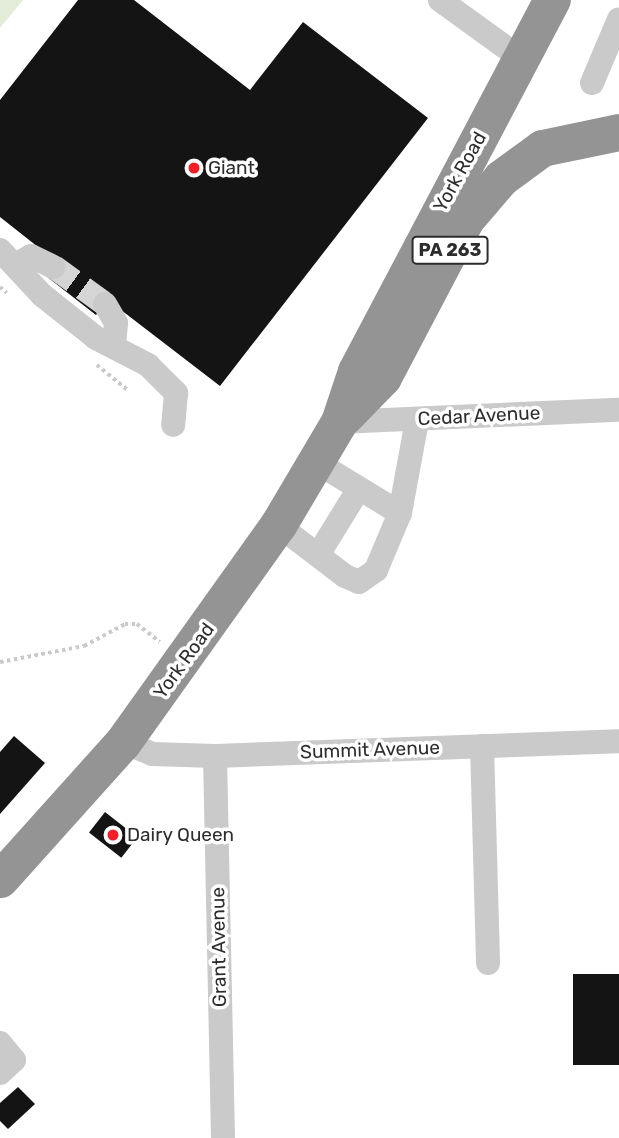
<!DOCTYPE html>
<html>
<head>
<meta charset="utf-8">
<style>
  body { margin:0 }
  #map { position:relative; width:619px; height:1138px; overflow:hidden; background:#fff; font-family:Rubik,sans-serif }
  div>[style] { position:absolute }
  .green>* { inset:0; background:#e3ecd9 }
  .building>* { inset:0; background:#141414; transform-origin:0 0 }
  .minor-tunnel>* { height:24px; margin-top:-12px; transform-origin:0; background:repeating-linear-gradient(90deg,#d5d5d5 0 24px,transparent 0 36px) }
  .path>* { height:3.5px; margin-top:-1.75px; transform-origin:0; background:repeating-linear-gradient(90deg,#cacaca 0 3.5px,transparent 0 7px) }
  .minor>* { height:24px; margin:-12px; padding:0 12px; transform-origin:12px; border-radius:12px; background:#cacaca }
  .highway>* { height:37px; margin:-18.5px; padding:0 18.5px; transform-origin:18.5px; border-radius:18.5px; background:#949494 }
  .dots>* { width:19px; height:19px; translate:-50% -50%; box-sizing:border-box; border:4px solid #fff; border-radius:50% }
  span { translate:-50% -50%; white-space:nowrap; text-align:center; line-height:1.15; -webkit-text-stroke:7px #fff; paint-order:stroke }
  .shield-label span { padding:2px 5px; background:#fff; border:2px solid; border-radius:5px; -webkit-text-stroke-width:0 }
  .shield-label { font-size:18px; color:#2d2d2d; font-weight:700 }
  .poi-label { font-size:19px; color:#2d2d2d }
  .left { translate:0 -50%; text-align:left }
  .street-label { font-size:19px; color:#2d2d2d }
</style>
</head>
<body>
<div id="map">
  <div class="green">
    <i style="clip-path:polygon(0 0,23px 0,0 28px)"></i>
  </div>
  <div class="building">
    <i style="clip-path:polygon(78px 0,134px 0,250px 90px,303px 22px,428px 118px,220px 386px,108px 300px,96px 315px,46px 276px,57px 262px,0 217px,0 100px)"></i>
    <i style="clip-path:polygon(14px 736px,45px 763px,0 814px,0 752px)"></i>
    <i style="left:105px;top:812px;width:41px;height:26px;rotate:38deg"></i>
    <i style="left:619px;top:974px;width:91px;height:46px;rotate:90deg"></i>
    <i style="clip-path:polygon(18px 1087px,35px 1104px,8px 1129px,0 1121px,0 1103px)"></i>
  </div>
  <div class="minor-tunnel">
    <i style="left:54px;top:267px;width:63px;rotate:36deg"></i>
  </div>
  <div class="path">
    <i style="left:0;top:287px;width:9px;rotate:41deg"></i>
    <i style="left:97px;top:365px;width:40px;rotate:39deg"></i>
    <i style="left:0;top:662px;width:86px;rotate:-10.8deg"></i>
    <i style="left:84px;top:646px;width:47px;rotate:-28.2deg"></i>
    <i style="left:125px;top:624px;width:12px"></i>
    <i style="left:137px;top:624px;width:29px;rotate:38deg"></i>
  </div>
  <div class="minor">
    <i style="left:440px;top:0;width:102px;rotate:35.9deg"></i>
    <i style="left:592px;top:83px;width:69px;rotate:-67.1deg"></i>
    <i style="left:0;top:250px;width:62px;rotate:47deg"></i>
    <i style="left:42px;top:295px;width:69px;rotate:38.5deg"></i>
    <i style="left:96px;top:338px;width:59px;rotate:27.4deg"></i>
    <i style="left:148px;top:365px;width:40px;rotate:45deg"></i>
    <i style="left:176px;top:393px;width:32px;rotate:95deg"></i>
    <i style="left:15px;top:265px;width:18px;rotate:-29deg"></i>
    <i style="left:31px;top:256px;width:25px;rotate:26deg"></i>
    <i style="left:105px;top:304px;width:22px;rotate:60deg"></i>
    <i style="left:116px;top:323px;width:24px;rotate:95deg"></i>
    <i style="left:339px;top:422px;width:280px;rotate:-2.5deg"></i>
    <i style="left:316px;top:462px;width:98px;rotate:31.3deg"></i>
    <i style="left:278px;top:525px;width:84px;rotate:37.3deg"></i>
    <i style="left:345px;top:576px;width:15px;rotate:23deg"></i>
    <i style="left:359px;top:582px;width:21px;rotate:-35deg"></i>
    <i style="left:376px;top:570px;width:62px;rotate:-67.2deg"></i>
    <i style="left:400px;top:513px;width:95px;rotate:-79.6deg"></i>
    <i style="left:318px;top:555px;width:76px;rotate:-58.4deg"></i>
    <i style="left:123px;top:742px;width:31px;rotate:22deg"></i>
    <i style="left:152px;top:754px;width:63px;rotate:1.8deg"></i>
    <i style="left:215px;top:756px;width:404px;rotate:-2.1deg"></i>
    <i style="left:482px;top:746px;width:217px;rotate:88.4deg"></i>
    <i style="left:215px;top:756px;width:382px;rotate:88.8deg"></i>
    <i style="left:0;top:1043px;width:22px;rotate:51deg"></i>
    <i style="left:14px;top:1060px;width:19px;rotate:137deg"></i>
  </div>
  <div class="highway">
    <i style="left:345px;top:416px;width:54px;rotate:-45.7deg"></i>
    <i style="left:383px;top:377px;width:178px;rotate:-62.3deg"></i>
    <i style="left:466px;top:219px;width:54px;rotate:-49.5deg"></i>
    <i style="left:501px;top:178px;width:51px;rotate:-36.2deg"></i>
    <i style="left:542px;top:148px;width:79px;rotate:-11.7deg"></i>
    <i style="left:0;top:879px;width:184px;rotate:-48.1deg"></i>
    <i style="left:123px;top:742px;width:267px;rotate:-54.5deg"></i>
    <i style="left:278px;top:525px;width:120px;rotate:-59.4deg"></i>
    <i style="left:339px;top:422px;width:54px;rotate:-71.6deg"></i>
    <i style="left:356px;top:371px;width:420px;rotate:-62.2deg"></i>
  </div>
  <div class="dots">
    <i style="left:194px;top:168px;background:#f51e26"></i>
    <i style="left:113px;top:835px;background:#f51e26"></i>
  </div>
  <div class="shield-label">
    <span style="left:450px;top:250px">PA 263</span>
  </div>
  <div class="poi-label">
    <span class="left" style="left:208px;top:168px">Giant</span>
    <span class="left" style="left:127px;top:835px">Dairy Queen</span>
  </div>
  <div class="street-label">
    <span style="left:460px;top:172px;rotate:-61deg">York Road</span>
    <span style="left:479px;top:416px;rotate:-3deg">Cedar Avenue</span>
    <span style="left:184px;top:661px;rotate:-54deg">York Road</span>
    <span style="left:370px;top:750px;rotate:-2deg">Summit Avenue</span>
    <span style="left:219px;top:947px;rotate:-91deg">Grant Avenue</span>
  </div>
</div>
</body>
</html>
